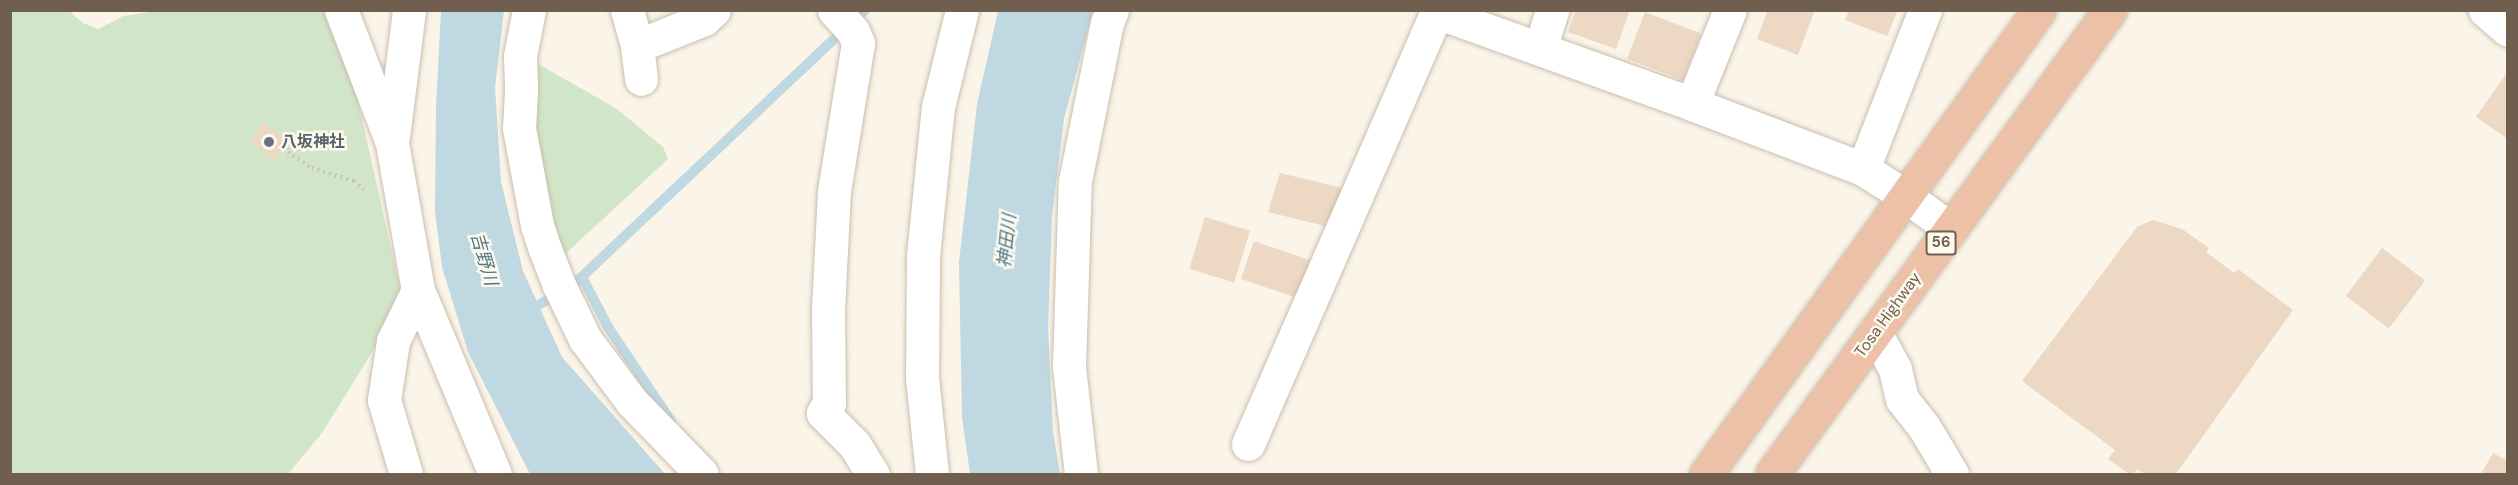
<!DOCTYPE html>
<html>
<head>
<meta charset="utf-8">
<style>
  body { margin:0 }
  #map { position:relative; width:2518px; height:485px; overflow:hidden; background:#faf5e8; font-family:"DM Sans","Noto Sans JP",sans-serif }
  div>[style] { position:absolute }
  .green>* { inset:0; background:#d1e6c8 }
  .water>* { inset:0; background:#bfd8e1 }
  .stream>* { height:10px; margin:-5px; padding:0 5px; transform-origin:5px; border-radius:5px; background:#bfd8e1 }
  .building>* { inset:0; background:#ecd8c3; transform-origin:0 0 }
  .path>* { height:4px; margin-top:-2px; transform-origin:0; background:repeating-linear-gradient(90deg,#d0bca6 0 1.5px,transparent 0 6px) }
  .roads { filter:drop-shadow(0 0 2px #cabeaf) drop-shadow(0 0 2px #cabeaf) }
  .street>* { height:33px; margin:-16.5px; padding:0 16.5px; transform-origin:16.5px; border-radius:16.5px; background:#fff }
  .highway>* { height:33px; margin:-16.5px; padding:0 16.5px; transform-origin:16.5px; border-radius:16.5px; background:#ecc1a7 }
  .dots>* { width:16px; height:16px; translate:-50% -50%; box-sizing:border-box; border:3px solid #fdf9ee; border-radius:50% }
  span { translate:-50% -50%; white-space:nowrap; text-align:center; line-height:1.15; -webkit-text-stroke:5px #fdf9ee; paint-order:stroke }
  .shield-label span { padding:2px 4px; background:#fdf9ee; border:2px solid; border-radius:4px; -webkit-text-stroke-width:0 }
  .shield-label { font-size:15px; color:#705f4f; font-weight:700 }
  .worship-label { font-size:16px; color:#5b616d; font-weight:700 }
  .left { translate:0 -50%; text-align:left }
  .street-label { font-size:16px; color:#705f4f }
  .water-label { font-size:18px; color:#4f7887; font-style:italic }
  .frame { position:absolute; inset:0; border:12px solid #705f4f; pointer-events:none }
</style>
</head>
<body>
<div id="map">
  <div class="green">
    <i style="clip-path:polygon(10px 11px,69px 11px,83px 23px,98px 29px,123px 16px,156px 11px,328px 11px,346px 47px,403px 302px,322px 433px,288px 474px,11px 474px)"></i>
    <i style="clip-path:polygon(533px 61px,617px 109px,663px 147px,668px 159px,565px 254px,548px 238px,532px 125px)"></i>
  </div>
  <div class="water">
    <i style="clip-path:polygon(441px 11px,504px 11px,495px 87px,501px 182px,523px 271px,562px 357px,665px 474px,530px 474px,468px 352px,442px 267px,435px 211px,436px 107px)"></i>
    <i style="clip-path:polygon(998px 11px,1093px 11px,1064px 119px,1052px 216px,1048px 329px,1053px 432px,1060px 474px,970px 474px,962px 417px,959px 262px,977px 104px)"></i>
  </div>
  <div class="stream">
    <i style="left:582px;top:277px;width:56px;rotate:62.5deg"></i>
    <i style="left:608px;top:327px;width:113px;rotate:56.2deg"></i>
    <i style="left:578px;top:294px;width:10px;rotate:-119deg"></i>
    <i style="left:573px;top:285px;width:401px;rotate:-43.3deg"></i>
    <i style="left:527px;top:312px;width:21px;rotate:-31deg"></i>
  </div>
  <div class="building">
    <i style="clip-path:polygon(1576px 10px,1630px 10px,1616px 49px,1568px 32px)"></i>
    <i style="clip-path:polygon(1768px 10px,1815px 10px,1798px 55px,1757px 39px)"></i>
    <i style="clip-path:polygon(1849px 10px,1898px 10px,1887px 36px,1845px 20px)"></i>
    <i style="left:1645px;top:12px;width:60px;height:50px;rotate:21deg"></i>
    <i style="clip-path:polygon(2508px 71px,2508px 139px,2476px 117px)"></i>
    <i style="left:264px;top:123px;width:31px;height:23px;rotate:38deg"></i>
    <i style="clip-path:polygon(1280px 173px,1351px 190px,1333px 228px,1268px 212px)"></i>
    <i style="left:1205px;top:217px;width:47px;height:54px;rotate:17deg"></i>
    <i style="clip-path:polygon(2153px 220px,2182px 229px,2209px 248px,2206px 252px,2234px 273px,2238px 269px,2293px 310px,2176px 474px,2145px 474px,2137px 469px,2133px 474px,2129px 474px,2108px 459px,2115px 450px,2022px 381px,2137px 227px)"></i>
    <i style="left:1254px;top:241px;width:68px;height:40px;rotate:19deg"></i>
    <i style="left:2382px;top:248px;width:54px;height:60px;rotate:37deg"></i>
    <i style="clip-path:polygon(2493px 453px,2508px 461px,2508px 474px,2481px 474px)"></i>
  </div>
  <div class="path">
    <i style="left:283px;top:149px;width:35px;rotate:33deg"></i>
    <i style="left:312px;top:168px;width:44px;rotate:17.2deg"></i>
    <i style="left:354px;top:181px;width:13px;rotate:42deg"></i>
  </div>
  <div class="roads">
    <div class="street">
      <i style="left:341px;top:10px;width:142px;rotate:69deg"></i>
      <i style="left:392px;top:143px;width:149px;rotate:80deg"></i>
      <i style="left:418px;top:290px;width:199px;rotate:67.3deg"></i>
      <i style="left:529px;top:10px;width:47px;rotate:101.1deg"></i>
      <i style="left:520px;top:56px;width:35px;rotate:88deg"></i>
      <i style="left:521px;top:91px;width:37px;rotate:93deg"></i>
      <i style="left:519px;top:128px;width:99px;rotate:79.5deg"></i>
      <i style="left:537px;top:225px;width:25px;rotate:72deg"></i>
      <i style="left:545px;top:249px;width:39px;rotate:69deg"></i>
      <i style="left:559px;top:285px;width:60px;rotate:64.3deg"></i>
      <i style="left:585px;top:339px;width:79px;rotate:53.3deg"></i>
      <i style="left:632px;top:402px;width:100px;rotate:45.8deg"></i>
      <i style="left:627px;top:10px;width:37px;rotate:74deg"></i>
      <i style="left:637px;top:46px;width:33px;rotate:83deg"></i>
      <i style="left:834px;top:10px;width:28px;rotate:48deg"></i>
      <i style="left:853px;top:31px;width:13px;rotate:67deg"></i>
      <i style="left:858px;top:43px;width:150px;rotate:99.2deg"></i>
      <i style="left:834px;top:191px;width:118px;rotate:92.9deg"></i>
      <i style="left:828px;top:309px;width:94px;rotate:89.4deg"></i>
      <i style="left:829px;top:403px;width:12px;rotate:121deg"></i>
      <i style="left:823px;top:413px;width:44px;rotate:45deg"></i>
      <i style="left:854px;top:444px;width:36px;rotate:58deg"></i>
      <i style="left:2485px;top:10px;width:30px;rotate:41deg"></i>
      <i style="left:637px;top:46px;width:72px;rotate:-21.9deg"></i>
      <i style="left:704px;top:19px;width:13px;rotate:-42deg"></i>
      <i style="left:1540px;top:48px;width:40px;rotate:-72deg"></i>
      <i style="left:1692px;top:104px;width:101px;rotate:-68deg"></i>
      <i style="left:393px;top:137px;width:128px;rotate:-82.8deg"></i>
      <i style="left:1863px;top:169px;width:171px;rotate:-68.7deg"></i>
      <i style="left:1875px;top:332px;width:42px;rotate:61.6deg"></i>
      <i style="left:1895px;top:369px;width:31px;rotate:77deg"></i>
      <i style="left:1902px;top:399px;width:36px;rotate:52deg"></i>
      <i style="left:1924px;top:427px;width:55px;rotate:59.2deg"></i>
      <i style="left:1248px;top:444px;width:472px;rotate:-66.4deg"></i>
      <i style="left:1437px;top:12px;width:271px;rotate:19.8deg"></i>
      <i style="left:1692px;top:104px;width:183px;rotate:20.8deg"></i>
      <i style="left:1863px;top:169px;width:52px;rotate:32.5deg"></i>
      <i style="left:1907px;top:197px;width:54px;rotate:36deg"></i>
      <i style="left:406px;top:474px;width:77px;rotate:-106.6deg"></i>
      <i style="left:384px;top:400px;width:60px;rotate:-81.3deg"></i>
      <i style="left:393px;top:341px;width:57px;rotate:-63.9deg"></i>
      <i style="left:932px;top:474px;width:97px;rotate:-95.9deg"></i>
      <i style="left:922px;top:378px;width:122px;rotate:-89.5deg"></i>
      <i style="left:923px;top:256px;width:150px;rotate:-84.3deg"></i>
      <i style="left:938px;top:107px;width:100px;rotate:-76.1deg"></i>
      <i style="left:1081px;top:474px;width:108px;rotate:-96.4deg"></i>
      <i style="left:1069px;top:367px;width:186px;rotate:-88.2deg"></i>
      <i style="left:1075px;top:181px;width:161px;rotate:-78.6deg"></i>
      <i style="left:1107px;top:23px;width:14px;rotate:-69deg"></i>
    </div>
    <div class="highway">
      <i style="left:1706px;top:474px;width:571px;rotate:-54.33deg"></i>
      <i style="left:1772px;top:474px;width:574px;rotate:-53.93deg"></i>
    </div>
  </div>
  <div class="dots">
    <i style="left:269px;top:142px;background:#6b7280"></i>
  </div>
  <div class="shield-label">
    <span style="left:1941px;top:243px">56</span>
  </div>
  <div class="worship-label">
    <span class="left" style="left:281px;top:142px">八坂神社</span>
  </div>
  <div class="street-label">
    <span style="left:1888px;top:315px;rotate:-54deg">Tosa Highway</span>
  </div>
  <div class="water-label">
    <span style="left:1007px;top:241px;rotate:-84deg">神田川</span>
    <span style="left:484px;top:259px;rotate:74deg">吉野川</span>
  </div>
  <div class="frame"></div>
</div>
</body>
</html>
